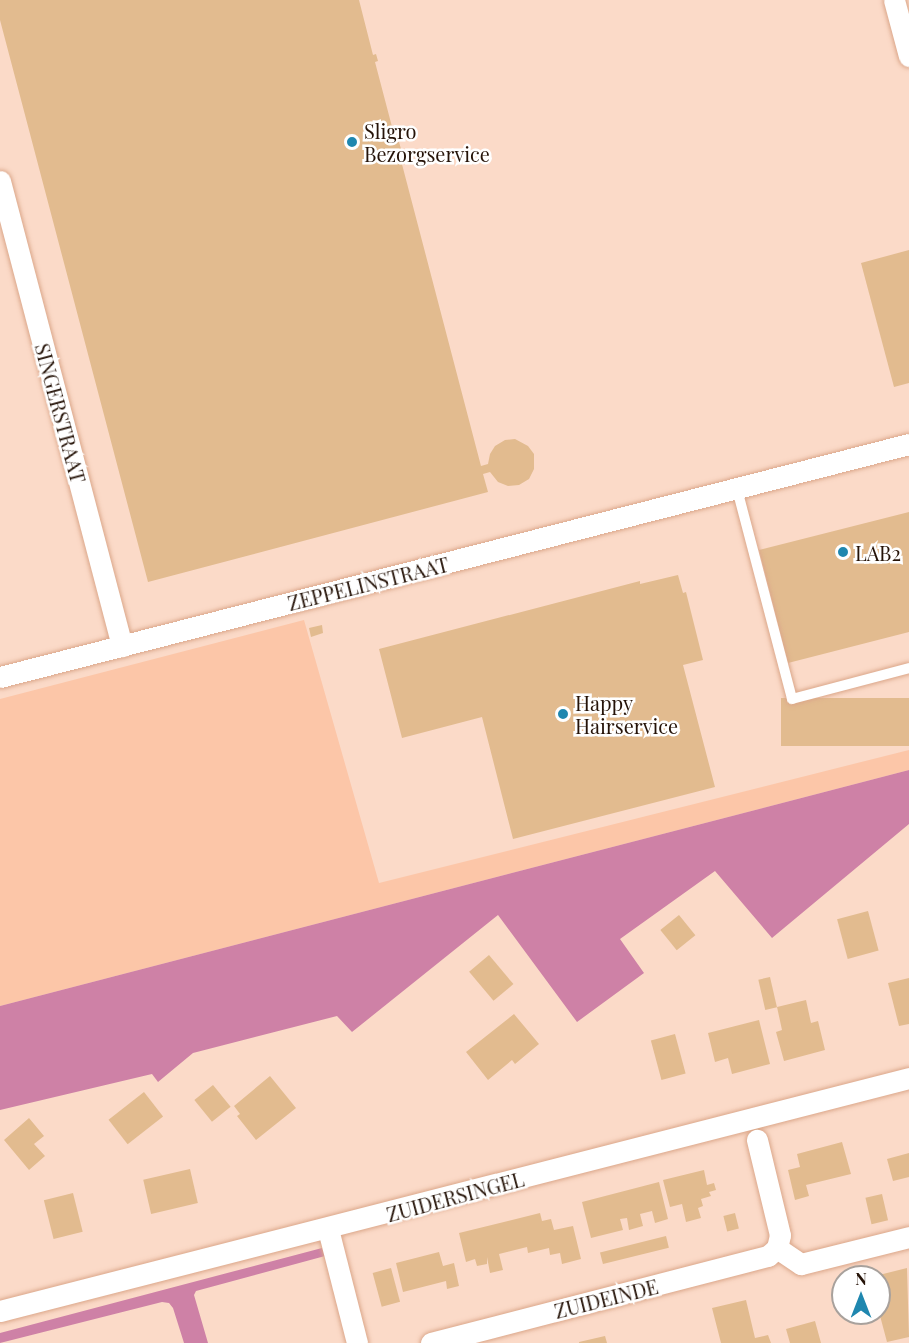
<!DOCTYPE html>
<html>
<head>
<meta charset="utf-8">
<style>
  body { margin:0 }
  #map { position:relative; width:909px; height:1343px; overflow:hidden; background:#fbdac8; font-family:"Playfair Display",serif }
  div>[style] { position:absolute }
  .green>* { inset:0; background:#fcc6a8 }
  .water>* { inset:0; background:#ce81a6 }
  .building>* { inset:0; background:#e2bb8f; transform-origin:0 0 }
  .roads { filter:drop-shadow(0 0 2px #dba78a) drop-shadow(0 0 2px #dba78a) }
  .service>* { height:10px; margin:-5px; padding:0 5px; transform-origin:5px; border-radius:5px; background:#fff }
  .minor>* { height:21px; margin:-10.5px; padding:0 10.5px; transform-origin:10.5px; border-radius:10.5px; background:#fff }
  .dots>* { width:16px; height:16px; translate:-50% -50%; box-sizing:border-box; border:3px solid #fff; border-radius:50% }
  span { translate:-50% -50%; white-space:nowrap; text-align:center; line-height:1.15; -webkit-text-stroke:5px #fff; paint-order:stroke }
  .poi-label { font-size:20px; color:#251308 }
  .left { translate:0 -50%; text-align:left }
  .street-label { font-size:20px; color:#251308 }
  .north { position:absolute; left:831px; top:1265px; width:60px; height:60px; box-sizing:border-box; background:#fff; border:2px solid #a8a19c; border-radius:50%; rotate:0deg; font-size:16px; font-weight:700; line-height:24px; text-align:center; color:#251308 }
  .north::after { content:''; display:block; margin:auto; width:21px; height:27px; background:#1f87af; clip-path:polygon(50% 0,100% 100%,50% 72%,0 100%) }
</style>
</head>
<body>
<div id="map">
  <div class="green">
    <i style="clip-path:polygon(304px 620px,379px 883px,909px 750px,909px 770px,0 1006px,0 699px)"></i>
  </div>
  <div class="water">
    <i style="clip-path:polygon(909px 770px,909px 824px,772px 938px,715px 871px,620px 939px,644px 973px,577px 1022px,498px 915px,352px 1032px,337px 1016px,193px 1053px,158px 1082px,152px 1074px,0 1110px,0 1006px)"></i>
    <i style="clip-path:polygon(322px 1248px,325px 1256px,196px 1291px,194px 1295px,208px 1343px,184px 1343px,173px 1308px,169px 1303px,162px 1302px,0 1343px,0 1333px)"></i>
  </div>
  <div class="building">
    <i style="clip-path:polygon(0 0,359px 0,373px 55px,376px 54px,378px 61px,375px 62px,396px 142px,399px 142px,401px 149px,398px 149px,481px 466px,488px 464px,490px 454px,495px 446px,505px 440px,515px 439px,528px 446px,534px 454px,534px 469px,529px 479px,519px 485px,508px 486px,498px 482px,490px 472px,483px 474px,488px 492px,148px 582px,0 20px)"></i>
    <i style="clip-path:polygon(909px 250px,909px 383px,894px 387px,861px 263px)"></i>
    <i style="clip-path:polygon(909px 512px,909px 632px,788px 663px,759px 550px)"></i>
    <i style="clip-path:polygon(678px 575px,683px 593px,686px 592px,703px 660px,683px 665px,715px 787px,513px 839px,482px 717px,402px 738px,379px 649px,640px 581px,640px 584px)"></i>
    <i style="clip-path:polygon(322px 625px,323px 633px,311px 637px,309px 628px)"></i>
    <i style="left:909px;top:698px;width:48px;height:128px;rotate:90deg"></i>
    <i style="left:868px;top:911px;width:41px;height:32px;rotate:75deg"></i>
    <i style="left:679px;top:915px;width:26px;height:24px;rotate:51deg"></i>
    <i style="left:489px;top:955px;width:38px;height:26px;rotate:50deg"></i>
    <i style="left:770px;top:977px;width:31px;height:12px;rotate:77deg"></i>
    <i style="clip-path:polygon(909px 978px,909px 1024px,899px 1026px,888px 983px)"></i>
    <i style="clip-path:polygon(806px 1000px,811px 1023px,818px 1021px,825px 1050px,784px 1061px,776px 1032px,782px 1030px,777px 1007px)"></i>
    <i style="clip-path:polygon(514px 1014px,539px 1044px,515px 1064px,512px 1060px,488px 1080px,466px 1052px)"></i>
    <i style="clip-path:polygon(759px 1020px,770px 1064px,732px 1074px,728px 1058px,715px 1062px,708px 1033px)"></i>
    <i style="left:675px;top:1034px;width:41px;height:25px;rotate:75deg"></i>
    <i style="clip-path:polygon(270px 1076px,296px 1108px,256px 1140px,237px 1116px,240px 1114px,234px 1106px)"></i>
    <i style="left:213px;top:1085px;width:28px;height:24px;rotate:51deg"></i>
    <i style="left:144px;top:1092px;width:31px;height:45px;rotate:52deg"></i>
    <i style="clip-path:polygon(29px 1118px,44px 1136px,34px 1144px,45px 1156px,29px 1170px,4px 1140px)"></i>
    <i style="clip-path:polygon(842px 1142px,851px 1174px,806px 1185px,809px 1196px,795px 1200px,788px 1170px,800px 1167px,797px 1154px)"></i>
    <i style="clip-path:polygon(909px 1153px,909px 1177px,893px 1181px,887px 1159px)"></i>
    <i style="left:190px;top:1169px;width:35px;height:48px;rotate:77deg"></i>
    <i style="clip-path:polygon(704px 1170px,707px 1185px,714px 1183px,716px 1190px,709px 1192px,711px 1196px,701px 1199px,703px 1206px,698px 1208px,701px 1218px,686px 1222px,682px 1204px,670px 1207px,663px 1180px)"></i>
    <i style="clip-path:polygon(659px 1182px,668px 1219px,655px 1223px,652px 1211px,640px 1214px,643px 1226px,629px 1230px,627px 1218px,620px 1219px,623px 1230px,591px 1238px,582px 1202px)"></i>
    <i style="left:73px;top:1193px;width:40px;height:30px;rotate:76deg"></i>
    <i style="left:882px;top:1194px;width:27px;height:17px;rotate:77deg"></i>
    <i style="clip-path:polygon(540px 1213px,542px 1221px,551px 1219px,554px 1230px,573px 1226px,581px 1259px,562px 1264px,560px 1253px,550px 1255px,549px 1248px,528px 1253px,527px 1247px,499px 1254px,503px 1270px,490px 1273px,487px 1257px,487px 1264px,477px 1266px,475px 1259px,466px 1262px,459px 1233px)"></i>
    <i style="left:735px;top:1213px;width:16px;height:12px;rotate:76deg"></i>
    <i style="left:666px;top:1236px;width:12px;height:68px;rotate:76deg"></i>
    <i style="clip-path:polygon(439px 1252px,443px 1266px,454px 1263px,459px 1286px,447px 1289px,446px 1281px,403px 1292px,396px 1263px)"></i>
    <i style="left:391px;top:1268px;width:35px;height:19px;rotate:75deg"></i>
    <i style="clip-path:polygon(907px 1268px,909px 1337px,887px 1342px,879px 1312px,879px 1277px,875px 1276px)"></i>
    <i style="clip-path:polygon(746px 1300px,755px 1338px,768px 1335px,771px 1343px,721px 1343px,712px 1308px)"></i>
    <i style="clip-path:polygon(815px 1321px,821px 1343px,790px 1343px,786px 1329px)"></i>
    <i style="clip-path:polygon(605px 1336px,607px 1343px,579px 1343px,579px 1342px)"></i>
  </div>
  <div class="roads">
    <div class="service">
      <i style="left:737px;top:489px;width:217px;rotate:75.3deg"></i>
      <i style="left:792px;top:699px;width:121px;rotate:-14.8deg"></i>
    </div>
    <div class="minor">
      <i style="left:894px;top:0;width:58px;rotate:75deg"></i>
      <i style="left:0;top:181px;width:481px;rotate:75.3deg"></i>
      <i style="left:0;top:677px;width:938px;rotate:-14.38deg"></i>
      <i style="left:328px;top:1229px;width:118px;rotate:75.7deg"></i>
      <i style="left:777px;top:1248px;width:29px;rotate:34deg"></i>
      <i style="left:801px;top:1264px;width:111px;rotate:-14deg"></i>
      <i style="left:0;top:1311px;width:938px;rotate:-14.38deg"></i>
      <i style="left:431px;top:1343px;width:348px;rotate:-14.5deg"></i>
      <i style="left:768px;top:1256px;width:12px;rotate:-42deg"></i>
      <i style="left:777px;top:1248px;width:13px;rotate:-77deg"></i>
      <i style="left:780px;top:1235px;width:98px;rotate:-103.6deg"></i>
    </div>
  </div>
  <div class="dots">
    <i style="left:352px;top:142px;background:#1f87af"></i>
    <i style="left:843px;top:552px;background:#1f87af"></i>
    <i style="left:563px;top:714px;background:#1f87af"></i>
  </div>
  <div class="poi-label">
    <span class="left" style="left:364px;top:142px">Sligro<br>Bezorgservice</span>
    <span class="left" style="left:855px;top:552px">LAB2</span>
    <span class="left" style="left:575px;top:714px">Happy<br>Hairservice</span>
  </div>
  <div class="street-label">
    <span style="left:61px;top:413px;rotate:75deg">SINGERSTRAAT</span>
    <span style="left:368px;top:583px;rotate:-14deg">ZEPPELINSTRAAT</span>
    <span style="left:455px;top:1196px;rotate:-15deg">ZUIDERSINGEL</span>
    <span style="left:606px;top:1298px;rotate:-14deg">ZUIDEINDE</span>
  </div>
  <div class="north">N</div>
</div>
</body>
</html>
